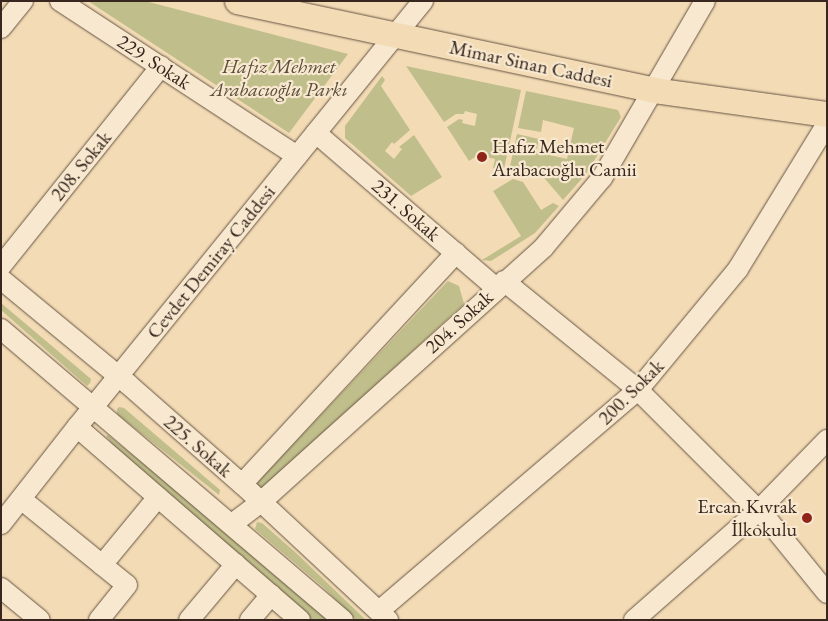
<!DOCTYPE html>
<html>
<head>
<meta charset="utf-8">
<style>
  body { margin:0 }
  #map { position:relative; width:828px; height:621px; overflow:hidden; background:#f3dbb5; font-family:"EB Garamond",serif }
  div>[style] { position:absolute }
  .green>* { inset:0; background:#c0be8a }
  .roads { filter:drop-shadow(0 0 1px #665444) drop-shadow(0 0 1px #665444) }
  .minor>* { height:20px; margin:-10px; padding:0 10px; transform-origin:10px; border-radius:10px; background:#f7e8cf }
  .major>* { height:25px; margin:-12.5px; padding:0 12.5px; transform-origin:12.5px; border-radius:12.5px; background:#f3dbb5 }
  .dots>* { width:14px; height:14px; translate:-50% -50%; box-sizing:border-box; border:2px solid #f7e8cf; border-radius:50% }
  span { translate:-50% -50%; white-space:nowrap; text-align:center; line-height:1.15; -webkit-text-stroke:4.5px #f7e8cf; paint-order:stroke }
  .street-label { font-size:20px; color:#37271e }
  .park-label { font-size:20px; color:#594d39; font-style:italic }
  .poi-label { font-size:20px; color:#37271e }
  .left { translate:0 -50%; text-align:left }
  .right { translate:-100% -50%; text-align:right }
  .frame { position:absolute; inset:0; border:2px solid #37271e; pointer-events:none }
</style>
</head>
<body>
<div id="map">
  <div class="green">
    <i style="clip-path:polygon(88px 1px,145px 1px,348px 54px,289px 133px)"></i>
    <i style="clip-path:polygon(406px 66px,521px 90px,504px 169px,493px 168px,495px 159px,478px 155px,469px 161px,447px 127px,459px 119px,463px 120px,462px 123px,475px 126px,477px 114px,465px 111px,464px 114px,456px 114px,444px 122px)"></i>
    <i style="clip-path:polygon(382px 76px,385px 80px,381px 86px,410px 130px,394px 144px,392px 142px,385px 151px,394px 159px,402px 149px,399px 147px,414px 135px,442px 177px,411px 196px,345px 138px,345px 126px)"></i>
    <i style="clip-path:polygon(526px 91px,618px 110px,621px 117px,586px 174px,563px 200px,535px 167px,524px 174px,509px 171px,517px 134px,539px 139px,536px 152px,567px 159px,574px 128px,543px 120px,541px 132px,518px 128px)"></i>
    <i style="clip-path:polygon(513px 179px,523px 182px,541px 210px,553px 203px,559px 206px,535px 233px,491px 261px,482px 260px,521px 236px,493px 191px)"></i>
    <i style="clip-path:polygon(448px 281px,459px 286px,464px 304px,262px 489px,258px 485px,258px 481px)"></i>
    <i style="clip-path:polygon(1px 303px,91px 379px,90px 383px,87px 386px,1px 310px)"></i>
    <i style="clip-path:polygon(119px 407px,124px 408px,220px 490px,219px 495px,117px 414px,117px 409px)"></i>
    <i style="clip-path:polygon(108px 435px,179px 492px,328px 620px,311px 620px,114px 446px,106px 436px)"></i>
    <i style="clip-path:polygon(257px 522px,262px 523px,295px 552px,366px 620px,356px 620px,323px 587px,255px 529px)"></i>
  </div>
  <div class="roads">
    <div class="minor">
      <i style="left:60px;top:1px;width:283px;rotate:33.2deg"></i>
      <i style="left:1px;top:28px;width:35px;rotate:-51deg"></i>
      <i style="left:316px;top:133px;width:238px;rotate:40.7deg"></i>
      <i style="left:1px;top:266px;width:256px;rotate:-51.3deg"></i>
      <i style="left:1px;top:279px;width:165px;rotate:39.6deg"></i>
      <i style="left:128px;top:384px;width:152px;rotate:41.3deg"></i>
      <i style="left:242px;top:484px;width:200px;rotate:43deg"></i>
      <i style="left:504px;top:281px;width:173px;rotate:39.1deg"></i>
      <i style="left:638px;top:390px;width:182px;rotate:45deg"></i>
      <i style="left:767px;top:519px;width:95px;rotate:51deg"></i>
      <i style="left:1px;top:329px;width:449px;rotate:40.4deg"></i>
      <i style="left:77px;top:427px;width:295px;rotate:40.9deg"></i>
      <i style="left:242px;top:484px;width:315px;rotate:-47.2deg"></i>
      <i style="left:21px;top:499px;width:136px;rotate:39.1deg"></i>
      <i style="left:127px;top:585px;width:45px;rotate:128.7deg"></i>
      <i style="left:1px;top:524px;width:123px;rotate:-51.9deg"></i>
      <i style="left:77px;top:427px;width:549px;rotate:-50.92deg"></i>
      <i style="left:232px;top:524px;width:36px;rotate:-37deg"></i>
      <i style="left:261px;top:502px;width:381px;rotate:-42deg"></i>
      <i style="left:544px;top:247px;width:90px;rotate:-50deg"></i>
      <i style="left:602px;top:178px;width:205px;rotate:-59.8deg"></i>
      <i style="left:102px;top:565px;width:88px;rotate:-50.5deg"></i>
      <i style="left:1px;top:588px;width:50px;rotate:39.4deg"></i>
      <i style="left:379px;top:611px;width:340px;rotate:-40.5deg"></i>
      <i style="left:638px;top:390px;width:157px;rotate:-50.4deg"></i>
      <i style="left:738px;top:269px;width:170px;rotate:-58.5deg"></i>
      <i style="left:189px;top:620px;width:73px;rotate:-50deg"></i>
      <i style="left:250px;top:620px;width:33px;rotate:-50deg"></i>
      <i style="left:634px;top:620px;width:167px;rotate:-41.3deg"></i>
      <i style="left:759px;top:510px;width:98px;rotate:-45.8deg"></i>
    </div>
    <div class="major">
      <i style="left:237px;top:1px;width:426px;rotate:12deg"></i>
      <i style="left:654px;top:90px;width:175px;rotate:7.9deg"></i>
    </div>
  </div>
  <div class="dots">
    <i style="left:482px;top:157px;background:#8f2418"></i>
    <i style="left:807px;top:518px;background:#8f2418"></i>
  </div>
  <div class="street-label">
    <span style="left:154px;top:62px;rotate:33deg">229. Sokak</span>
    <span style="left:531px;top:64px;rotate:12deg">Mimar Sinan Caddesi</span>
    <span style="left:81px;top:166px;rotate:-51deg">208. Sokak</span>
    <span style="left:406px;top:210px;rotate:41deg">231. Sokak</span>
    <span style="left:211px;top:262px;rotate:-51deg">Cevdet Demiray Caddesi</span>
    <span style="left:459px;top:322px;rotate:-42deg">204. Sokak</span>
    <span style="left:631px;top:392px;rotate:-45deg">200. Sokak</span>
    <span style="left:198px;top:446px;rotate:41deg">225. Sokak</span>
  </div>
  <div class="park-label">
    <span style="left:279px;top:78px">Hafız Mehmet<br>Arabacıoğlu Parkı</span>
  </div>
  <div class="poi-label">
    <span class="left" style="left:492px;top:158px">Hafız Mehmet<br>Arabacıoğlu Camii</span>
    <span class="right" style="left:797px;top:518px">Ercan Kıvrak<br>İlkokulu</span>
  </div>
  <div class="frame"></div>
</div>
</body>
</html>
